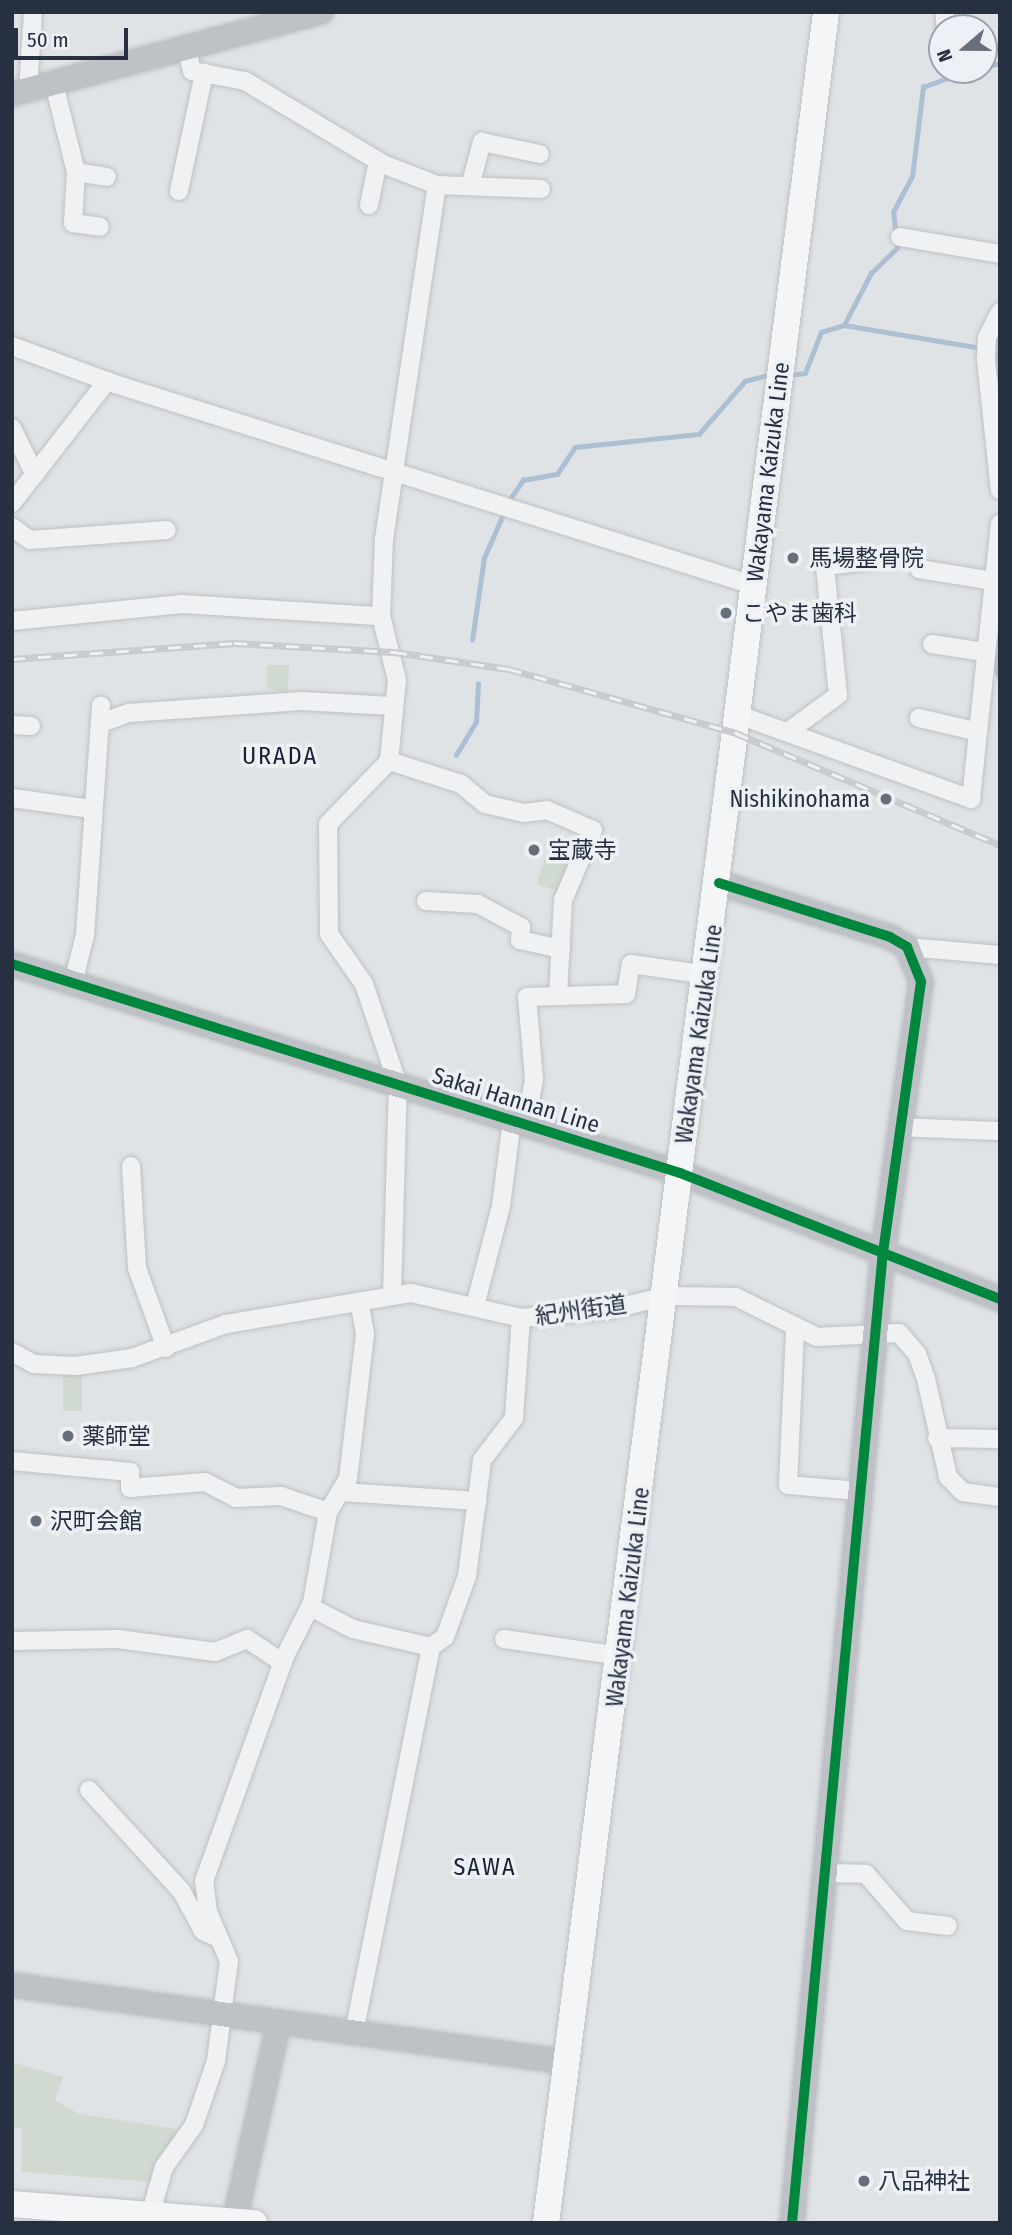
<!DOCTYPE html>
<html>
<head>
<meta charset="utf-8">
<style>
  body { margin:0 }
  #map { position:relative; width:1012px; height:2235px; overflow:hidden; background:#e0e3e6; font-family:"Fira Sans Condensed","Noto Sans JP",sans-serif }
  div>[style] { position:absolute }
  .green>* { inset:0; background:#d0dad0; transform-origin:0 0 }
  .water>* { inset:0; background:#acbfd3 }
  .stream>* { height:4.5px; margin:-2.25px; padding:0 2.25px; transform-origin:2.25px; border-radius:2.25px; background:#acbfd3 }
  .roads { filter:drop-shadow(0 0 2px #bec1c4) drop-shadow(0 0 2px #bec1c4) }
  .street>* { height:18px; margin:-9px; padding:0 9px; transform-origin:9px; border-radius:9px; background:#eff1f2 }
  .secondary>* { height:24px; margin:-12px; padding:0 12px; transform-origin:12px; border-radius:12px; background:#bec1c6 }
  .primary>* { height:26px; margin:-13px; padding:0 13px; transform-origin:13px; border-radius:13px; background:#f4f5f6 }
  .rail>* { height:7px; margin-top:-3.5px; transform-origin:0; background:repeating-linear-gradient(90deg,#edf1f6 0 13px,#c8cacd 0 26px); box-sizing:border-box; border-block:2px solid #c8cacd }
  .cycleway>* { height:10px; margin:-5px; padding:0 5px; transform-origin:5px; border-radius:5px; background:#00873e }
  .dots>* { width:19px; height:19px; translate:-50% -50%; box-sizing:border-box; border:4px solid #edf1f6; border-radius:50% }
  span { translate:-50% -50%; white-space:nowrap; text-align:center; line-height:1.15; -webkit-text-stroke:7px #edf1f6; paint-order:stroke }
  .street-label { font-size:23px; color:#263040 }
  .poi-label { font-size:23px; color:#263040 }
  .left { translate:0 -50%; text-align:left }
  .right { translate:-100% -50%; text-align:right }
  .neighbourhood-label { font-size:24px; color:#182131; letter-spacing:2px }
  .frame { position:absolute; inset:0; border:14px solid #263040; pointer-events:none }
  .north { position:absolute; left:928px; top:14px; width:70px; height:70px; box-sizing:border-box; background:#edf1f6; border:2px solid #9da4ad; border-radius:50%; rotate:250deg; font-size:19px; font-weight:700; line-height:28px; text-align:center; color:#263040 }
  .north::after { content:''; display:block; margin:auto; width:24px; height:32px; background:#676f7a; clip-path:polygon(50% 0,100% 100%,50% 72%,0 100%) }
  .scale { position:absolute; left:14px; top:28px; width:114px; height:32px; box-sizing:border-box; border:4px solid #263040; border-top:0; padding-left:9px; font-size:21px; line-height:24px; white-space:nowrap; color:#263040; -webkit-text-stroke:5px #edf1f6; paint-order:stroke }
</style>
</head>
<body>
<div id="map">
  <div class="green">
    <i style="clip-path:polygon(267px 665px,289px 665px,288px 693px,267px 688px)"></i>
    <i style="left:549px;top:846px;width:28px;height:40px;rotate:18deg"></i>
    <i style="left:82px;top:1374px;width:37px;height:19px;rotate:90deg"></i>
    <i style="clip-path:polygon(12px 2062px,63px 2077px,55px 2100px,77px 2113px,181px 2130px,154px 2182px,21px 2172px,22px 2129px,12px 2127px)"></i>
  </div>
  <div class="water">
    <i style="clip-path:polygon(1000px 321px,1000px 389px,989px 350px)"></i>
    <i style="clip-path:polygon(1000px 593px,1000px 685px,989px 659px)"></i>
  </div>
  <div class="stream">
    <i style="left:984px;top:67px;width:16px;rotate:-14deg"></i>
    <i style="left:844px;top:325px;width:59px;rotate:-62.6deg"></i>
    <i style="left:871px;top:273px;width:36px;rotate:-44deg"></i>
    <i style="left:897px;top:248px;width:36px;rotate:-96deg"></i>
    <i style="left:893px;top:212px;width:40px;rotate:-62deg"></i>
    <i style="left:912px;top:177px;width:91px;rotate:-83deg"></i>
    <i style="left:923px;top:87px;width:49px;rotate:-20.3deg"></i>
    <i style="left:789px;top:375px;width:16px;rotate:-7deg"></i>
    <i style="left:805px;top:373px;width:44px;rotate:-68.7deg"></i>
    <i style="left:821px;top:332px;width:24px;rotate:-17deg"></i>
    <i style="left:844px;top:325px;width:140px;rotate:9.5deg"></i>
    <i style="left:508px;top:502px;width:27px;rotate:-56deg"></i>
    <i style="left:523px;top:480px;width:35px;rotate:-10deg"></i>
    <i style="left:557px;top:474px;width:32px;rotate:-56deg"></i>
    <i style="left:575px;top:447px;width:125px;rotate:-6deg"></i>
    <i style="left:699px;top:434px;width:70px;rotate:-49deg"></i>
    <i style="left:745px;top:381px;width:28px;rotate:-15deg"></i>
    <i style="left:472px;top:640px;width:83px;rotate:-81.7deg"></i>
    <i style="left:484px;top:558px;width:52px;rotate:-66.4deg"></i>
    <i style="left:456px;top:755px;width:39px;rotate:-59deg"></i>
    <i style="left:476px;top:722px;width:38px;rotate:-87deg"></i>
  </div>
  <div class="roads">
    <div class="street">
      <i style="left:945px;top:12px;width:11px;rotate:90deg"></i>
      <i style="left:186px;top:48px;width:24px;rotate:75deg"></i>
      <i style="left:192px;top:71px;width:54px;rotate:10.7deg"></i>
      <i style="left:245px;top:81px;width:163px;rotate:31deg"></i>
      <i style="left:385px;top:165px;width:56px;rotate:21deg"></i>
      <i style="left:437px;top:185px;width:104px;rotate:2.2deg"></i>
      <i style="left:54px;top:84px;width:91px;rotate:76deg"></i>
      <i style="left:76px;top:172px;width:51px;rotate:93.4deg"></i>
      <i style="left:73px;top:223px;width:27px;rotate:8deg"></i>
      <i style="left:28px;top:90px;width:78px;rotate:-86.3deg"></i>
      <i style="left:76px;top:172px;width:31px;rotate:9deg"></i>
      <i style="left:470px;top:186px;width:46px;rotate:-74.7deg"></i>
      <i style="left:482px;top:142px;width:59px;rotate:11.7deg"></i>
      <i style="left:179px;top:191px;width:121px;rotate:-78deg"></i>
      <i style="left:369px;top:205px;width:45px;rotate:-78.4deg"></i>
      <i style="left:900px;top:237px;width:101px;rotate:9.6deg"></i>
      <i style="left:1000px;top:312px;width:29px;rotate:117deg"></i>
      <i style="left:987px;top:338px;width:22px;rotate:93deg"></i>
      <i style="left:986px;top:360px;width:131px;rotate:83.9deg"></i>
      <i style="left:12px;top:346px;width:110px;rotate:20.3deg"></i>
      <i style="left:115px;top:384px;width:669px;rotate:17.49deg"></i>
      <i style="left:12px;top:428px;width:52px;rotate:63.9deg"></i>
      <i style="left:12px;top:503px;width:155px;rotate:-52.1deg"></i>
      <i style="left:12px;top:527px;width:22px;rotate:36deg"></i>
      <i style="left:30px;top:540px;width:137px;rotate:-4.2deg"></i>
      <i style="left:919px;top:569px;width:76px;rotate:9.1deg"></i>
      <i style="left:12px;top:621px;width:171px;rotate:-5.7deg"></i>
      <i style="left:182px;top:604px;width:199px;rotate:3.5deg"></i>
      <i style="left:932px;top:644px;width:53px;rotate:8.7deg"></i>
      <i style="left:739px;top:715px;width:247px;rotate:19.9deg"></i>
      <i style="left:971px;top:799px;width:277px;rotate:-84deg"></i>
      <i style="left:919px;top:718px;width:57px;rotate:13.1deg"></i>
      <i style="left:101px;top:723px;width:30px;rotate:-20deg"></i>
      <i style="left:129px;top:713px;width:173px;rotate:-4deg"></i>
      <i style="left:302px;top:701px;width:90px;rotate:3.2deg"></i>
      <i style="left:12px;top:725px;width:19px;rotate:3deg"></i>
      <i style="left:789px;top:731px;width:61px;rotate:-36.3deg"></i>
      <i style="left:838px;top:695px;width:130px;rotate:-95.8deg"></i>
      <i style="left:825px;top:566px;width:65px;rotate:-7deg"></i>
      <i style="left:389px;top:761px;width:76px;rotate:17.7deg"></i>
      <i style="left:461px;top:784px;width:31px;rotate:40deg"></i>
      <i style="left:485px;top:804px;width:40px;rotate:13deg"></i>
      <i style="left:524px;top:813px;width:23px;rotate:-7deg"></i>
      <i style="left:547px;top:810px;width:50px;rotate:23.5deg"></i>
      <i style="left:593px;top:830px;width:76px;rotate:113.2deg"></i>
      <i style="left:563px;top:900px;width:95px;rotate:93deg"></i>
      <i style="left:12px;top:798px;width:80px;rotate:7.9deg"></i>
      <i style="left:426px;top:901px;width:52px;rotate:3.3deg"></i>
      <i style="left:478px;top:904px;width:49px;rotate:28.1deg"></i>
      <i style="left:521px;top:927px;width:13px;rotate:94deg"></i>
      <i style="left:520px;top:940px;width:42px;rotate:12.4deg"></i>
      <i style="left:907px;top:947px;width:93px;rotate:4.9deg"></i>
      <i style="left:73px;top:983px;width:49px;rotate:-76deg"></i>
      <i style="left:85px;top:935px;width:230px;rotate:-86deg"></i>
      <i style="left:526px;top:1124px;width:46px;rotate:-79.9deg"></i>
      <i style="left:534px;top:1079px;width:82px;rotate:-94.9deg"></i>
      <i style="left:527px;top:997px;width:99px;rotate:-1.7deg"></i>
      <i style="left:626px;top:994px;width:30px;rotate:-81deg"></i>
      <i style="left:631px;top:964px;width:78px;rotate:8.1deg"></i>
      <i style="left:899px;top:1127px;width:101px;rotate:2.3deg"></i>
      <i style="left:131px;top:1166px;width:102px;rotate:86.6deg"></i>
      <i style="left:137px;top:1268px;width:85px;rotate:70.1deg"></i>
      <i style="left:392px;top:1295px;width:210px;rotate:-88.4deg"></i>
      <i style="left:398px;top:1085px;width:107px;rotate:-108.6deg"></i>
      <i style="left:364px;top:984px;width:61px;rotate:-125deg"></i>
      <i style="left:329px;top:934px;width:110px;rotate:-90.5deg"></i>
      <i style="left:328px;top:824px;width:88px;rotate:-45.9deg"></i>
      <i style="left:389px;top:761px;width:81px;rotate:-84.4deg"></i>
      <i style="left:397px;top:680px;width:66px;rotate:-104deg"></i>
      <i style="left:381px;top:616px;width:77px;rotate:-87.8deg"></i>
      <i style="left:384px;top:539px;width:358px;rotate:-81.5deg"></i>
      <i style="left:475px;top:1306px;width:103px;rotate:-75.4deg"></i>
      <i style="left:501px;top:1206px;width:87px;rotate:-82.7deg"></i>
      <i style="left:795px;top:1331px;width:154px;rotate:92.6deg"></i>
      <i style="left:788px;top:1485px;width:71px;rotate:4.8deg"></i>
      <i style="left:12px;top:1352px;width:25px;rotate:29deg"></i>
      <i style="left:34px;top:1364px;width:42px;rotate:2.7deg"></i>
      <i style="left:76px;top:1366px;width:57px;rotate:-8.1deg"></i>
      <i style="left:132px;top:1358px;width:100px;rotate:-19.9deg"></i>
      <i style="left:226px;top:1324px;width:188px;rotate:-9.5deg"></i>
      <i style="left:411px;top:1293px;width:113px;rotate:12.8deg"></i>
      <i style="left:521px;top:1318px;width:88px;rotate:-5.2deg"></i>
      <i style="left:609px;top:1310px;width:59px;rotate:-13.8deg"></i>
      <i style="left:666px;top:1296px;width:70px;rotate:0.8deg"></i>
      <i style="left:736px;top:1297px;width:90px;rotate:26.3deg"></i>
      <i style="left:817px;top:1337px;width:82px;rotate:-2.8deg"></i>
      <i style="left:899px;top:1333px;width:28px;rotate:49deg"></i>
      <i style="left:917px;top:1354px;width:27px;rotate:70deg"></i>
      <i style="left:926px;top:1379px;width:100px;rotate:77.3deg"></i>
      <i style="left:948px;top:1477px;width:21px;rotate:45deg"></i>
      <i style="left:963px;top:1492px;width:37px;rotate:8deg"></i>
      <i style="left:937px;top:1438px;width:63px;rotate:0.9deg"></i>
      <i style="left:12px;top:1461px;width:119px;rotate:5.3deg"></i>
      <i style="left:130px;top:1472px;width:16px;rotate:90deg"></i>
      <i style="left:130px;top:1488px;width:75px;rotate:-4.6deg"></i>
      <i style="left:205px;top:1482px;width:35px;rotate:27deg"></i>
      <i style="left:236px;top:1498px;width:45px;rotate:-2.5deg"></i>
      <i style="left:281px;top:1496px;width:50px;rotate:18.8deg"></i>
      <i style="left:342px;top:1492px;width:136px;rotate:3.8deg"></i>
      <i style="left:310px;top:1607px;width:48px;rotate:27.1deg"></i>
      <i style="left:353px;top:1629px;width:80px;rotate:13deg"></i>
      <i style="left:431px;top:1647px;width:394px;rotate:101.3deg"></i>
      <i style="left:504px;top:1639px;width:117px;rotate:8.3deg"></i>
      <i style="left:12px;top:1641px;width:106px;rotate:-1.1deg"></i>
      <i style="left:118px;top:1639px;width:98px;rotate:7.6deg"></i>
      <i style="left:215px;top:1652px;width:35px;rotate:-22deg"></i>
      <i style="left:247px;top:1639px;width:43px;rotate:33.7deg"></i>
      <i style="left:431px;top:1647px;width:17px;rotate:-36deg"></i>
      <i style="left:445px;top:1637px;width:65px;rotate:-70.2deg"></i>
      <i style="left:467px;top:1576px;width:117px;rotate:-82.6deg"></i>
      <i style="left:482px;top:1460px;width:53px;rotate:-52.7deg"></i>
      <i style="left:514px;top:1418px;width:100px;rotate:-86deg"></i>
      <i style="left:89px;top:1790px;width:138px;rotate:47.6deg"></i>
      <i style="left:182px;top:1892px;width:44px;rotate:61.7deg"></i>
      <i style="left:203px;top:1931px;width:17px;rotate:24deg"></i>
      <i style="left:827px;top:1873px;width:39px;rotate:1deg"></i>
      <i style="left:866px;top:1874px;width:62px;rotate:48.9deg"></i>
      <i style="left:907px;top:1921px;width:41px;rotate:7deg"></i>
      <i style="left:151px;top:2212px;width:47px;rotate:-73.9deg"></i>
      <i style="left:164px;top:2167px;width:52px;rotate:-54.5deg"></i>
      <i style="left:194px;top:2125px;width:68px;rotate:-71deg"></i>
      <i style="left:216px;top:2061px;width:101px;rotate:-82.6deg"></i>
      <i style="left:229px;top:1961px;width:53px;rotate:-113.2deg"></i>
      <i style="left:208px;top:1912px;width:31px;rotate:-97deg"></i>
      <i style="left:204px;top:1881px;width:239px;rotate:-70.2deg"></i>
      <i style="left:285px;top:1656px;width:59px;rotate:-63deg"></i>
      <i style="left:312px;top:1603px;width:92px;rotate:-80deg"></i>
      <i style="left:328px;top:1512px;width:39px;rotate:-59deg"></i>
      <i style="left:348px;top:1479px;width:146px;rotate:-83.3deg"></i>
      <i style="left:365px;top:1334px;width:29px;rotate:-100deg"></i>
    </div>
    <div class="secondary">
      <i style="left:12px;top:94px;width:320px;rotate:-14.9deg"></i>
      <i style="left:719px;top:883px;width:179px;rotate:17.5deg"></i>
      <i style="left:890px;top:937px;width:20px;rotate:30deg"></i>
      <i style="left:907px;top:947px;width:38px;rotate:68deg"></i>
      <i style="left:921px;top:982px;width:272px;rotate:98deg"></i>
      <i style="left:883px;top:1251px;width:976px;rotate:95.35deg"></i>
      <i style="left:12px;top:964px;width:700px;rotate:17.37deg"></i>
      <i style="left:680px;top:1173px;width:344px;rotate:21.5deg"></i>
      <i style="left:12px;top:1985px;width:560px;rotate:7.9deg"></i>
      <i style="left:235px;top:2219px;width:202px;rotate:-77.4deg"></i>
    </div>
    <div class="primary">
      <i style="left:12px;top:2204px;width:243px;rotate:4.5deg"></i>
      <i style="left:546px;top:2223px;width:2229px;rotate:-82.78deg"></i>
    </div>
  </div>
  <div class="rail">
    <i style="left:12px;top:659px;width:223px;rotate:-4.1deg"></i>
    <i style="left:234px;top:643px;width:160px;rotate:3.2deg"></i>
    <i style="left:394px;top:652px;width:116px;rotate:8.4deg"></i>
    <i style="left:509px;top:669px;width:236px;rotate:15.7deg"></i>
    <i style="left:736px;top:733px;width:287px;rotate:23deg"></i>
  </div>
  <div class="cycleway">
    <i style="left:719px;top:883px;width:179px;rotate:17.5deg"></i>
    <i style="left:890px;top:937px;width:20px;rotate:30deg"></i>
    <i style="left:907px;top:947px;width:38px;rotate:68deg"></i>
    <i style="left:921px;top:982px;width:272px;rotate:98deg"></i>
    <i style="left:883px;top:1251px;width:976px;rotate:95.35deg"></i>
    <i style="left:12px;top:964px;width:700px;rotate:17.37deg"></i>
    <i style="left:680px;top:1173px;width:344px;rotate:21.5deg"></i>
  </div>
  <div class="dots">
    <i style="left:793px;top:558px;background:#676f7a"></i>
    <i style="left:726px;top:613px;background:#676f7a"></i>
    <i style="left:886px;top:799px;background:#676f7a"></i>
    <i style="left:534px;top:850px;background:#676f7a"></i>
    <i style="left:68px;top:1436px;background:#676f7a"></i>
    <i style="left:36px;top:1521px;background:#676f7a"></i>
    <i style="left:864px;top:2181px;background:#676f7a"></i>
  </div>
  <div class="street-label">
    <span style="left:768px;top:472px;rotate:-83deg">Wakayama Kaizuka Line</span>
    <span style="left:699px;top:1034px;rotate:-82deg">Wakayama Kaizuka Line</span>
    <span style="left:516px;top:1100px;rotate:17deg">Sakai Hannan Line</span>
    <span style="left:581px;top:1310px;rotate:-8deg">紀州街道</span>
    <span style="left:628px;top:1597px;rotate:-83deg">Wakayama Kaizuka Line</span>
  </div>
  <div class="poi-label">
    <span class="left" style="left:809px;top:558px">馬場整骨院</span>
    <span class="left" style="left:742px;top:613px">こやま歯科</span>
    <span class="right" style="left:870px;top:799px">Nishikinohama</span>
    <span class="left" style="left:548px;top:850px">宝蔵寺</span>
    <span class="left" style="left:82px;top:1436px">薬師堂</span>
    <span class="left" style="left:50px;top:1521px">沢町会館</span>
    <span class="left" style="left:878px;top:2181px">八品神社</span>
  </div>
  <div class="neighbourhood-label">
    <span style="left:280px;top:757px">URADA</span>
    <span style="left:485px;top:1868px">SAWA</span>
  </div>
  <div class="frame"></div>
  <div class="north">N</div>
  <div class="scale">50 m</div>
</div>
</body>
</html>
